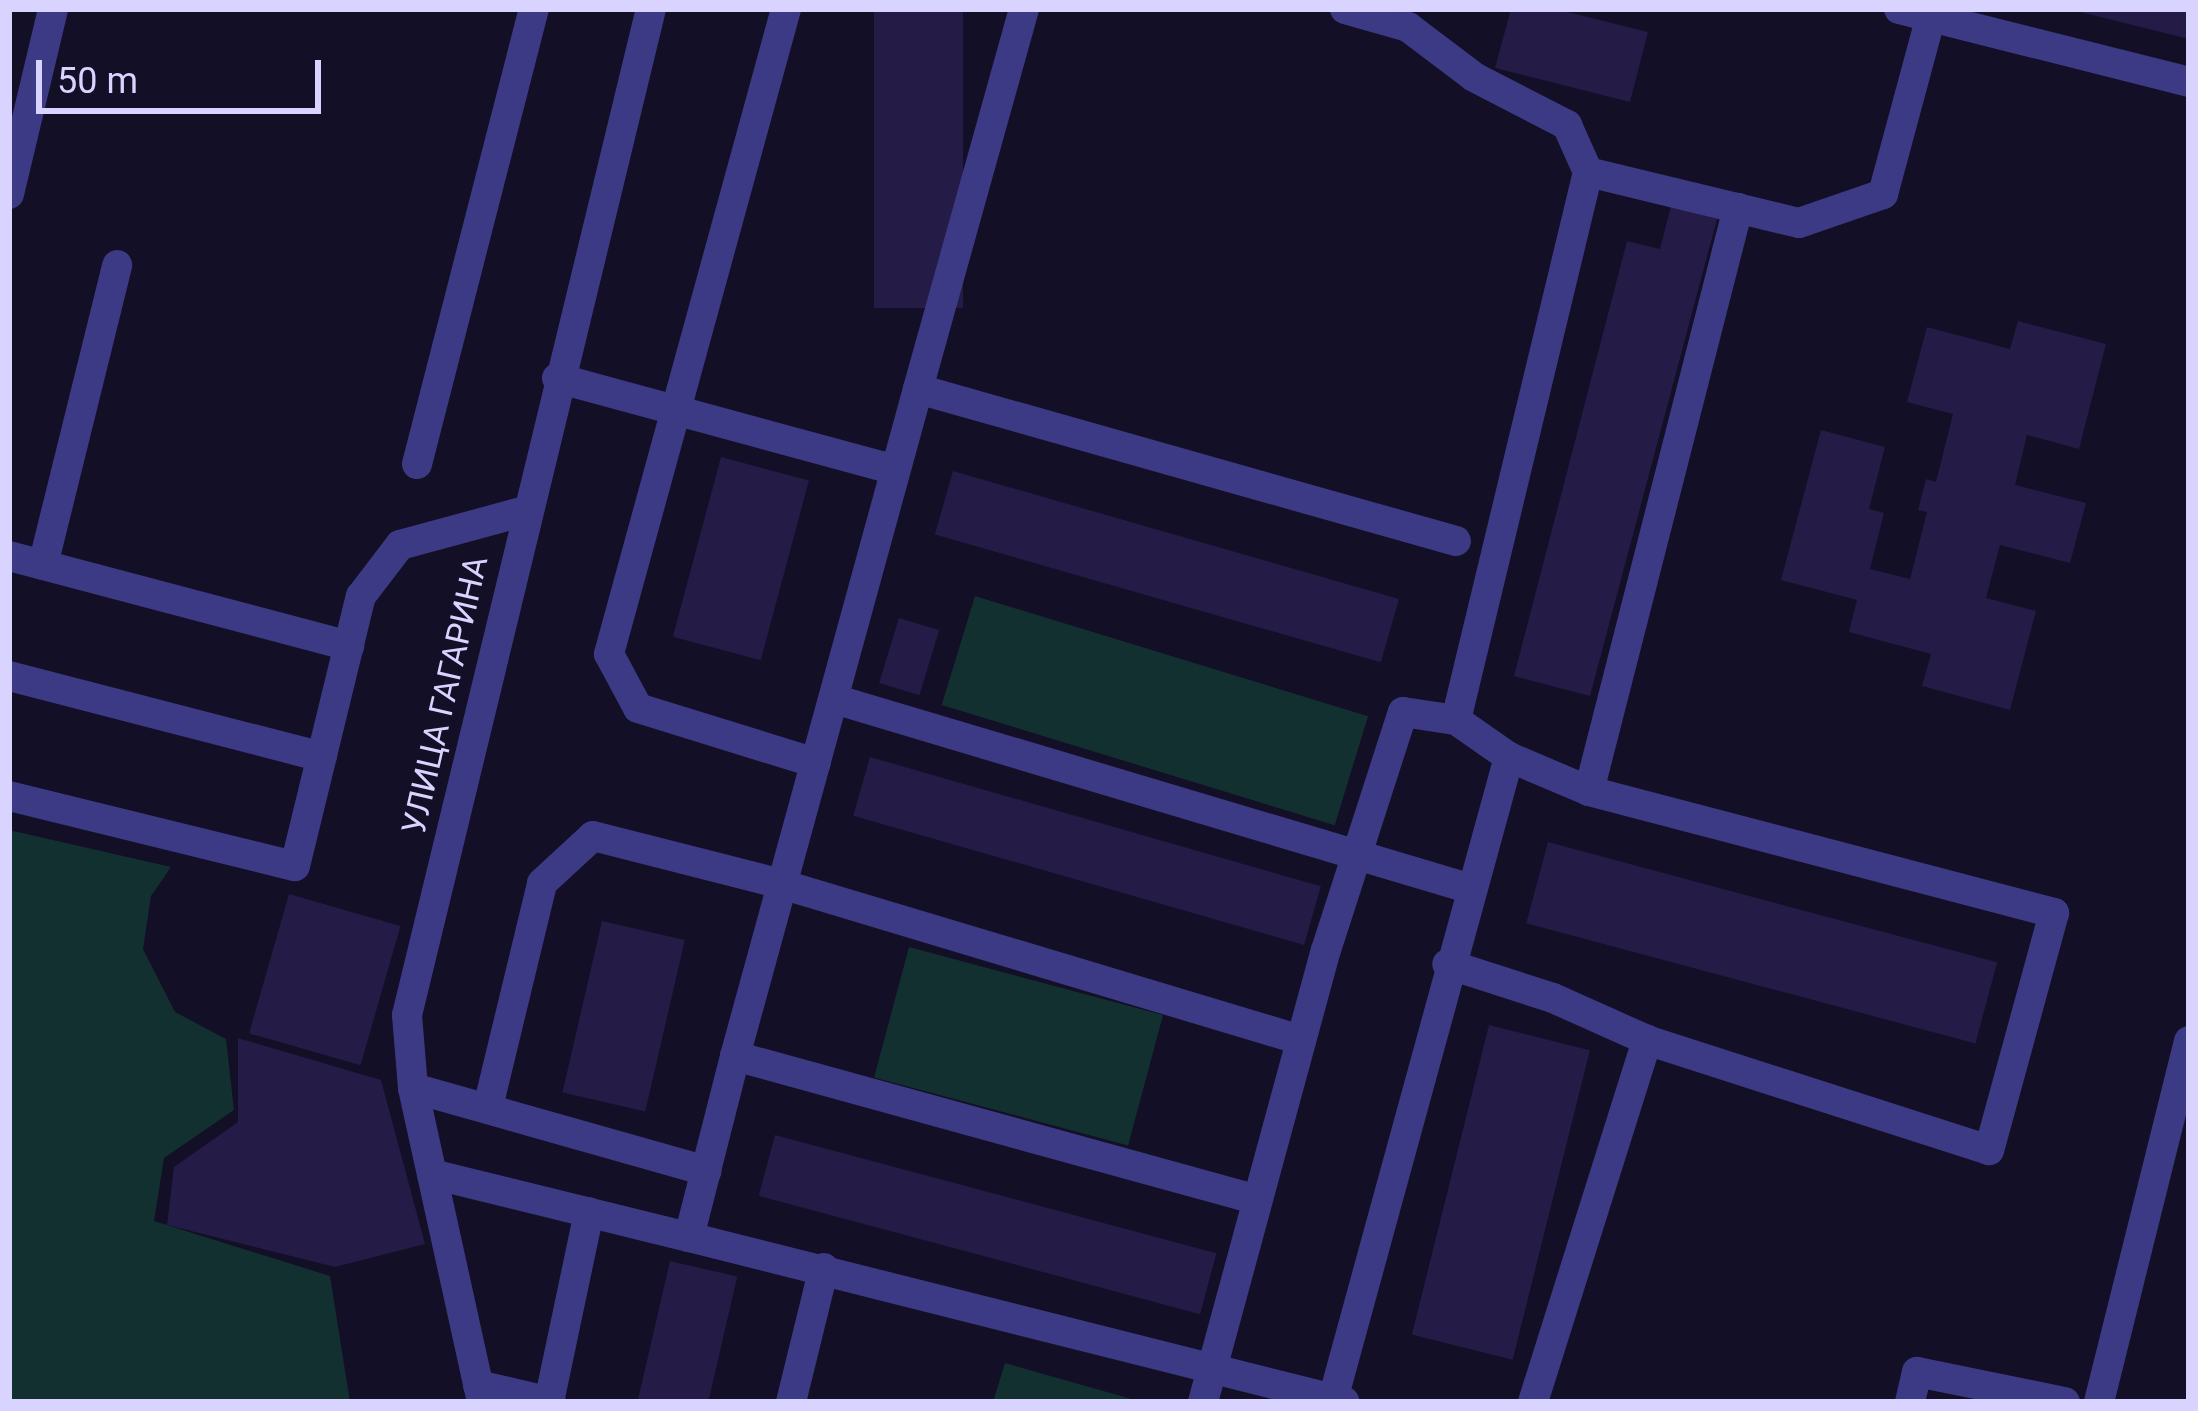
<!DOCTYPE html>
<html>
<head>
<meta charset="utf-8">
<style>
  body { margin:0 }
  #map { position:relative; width:2198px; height:1411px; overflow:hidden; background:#130f26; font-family:Roboto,sans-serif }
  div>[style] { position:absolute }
  .green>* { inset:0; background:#12302f; transform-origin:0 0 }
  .building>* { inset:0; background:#241b47; transform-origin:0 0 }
  .minor>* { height:30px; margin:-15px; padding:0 15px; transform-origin:15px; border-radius:15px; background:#3d3a85 }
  span { translate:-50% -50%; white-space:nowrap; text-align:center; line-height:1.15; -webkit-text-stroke:10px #130f26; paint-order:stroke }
  .street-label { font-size:33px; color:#d9d4ff }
  .frame { position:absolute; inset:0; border:12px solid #d9d4ff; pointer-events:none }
  .scale { position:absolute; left:36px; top:60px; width:285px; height:54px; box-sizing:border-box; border:6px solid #d9d4ff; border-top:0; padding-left:15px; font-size:36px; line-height:42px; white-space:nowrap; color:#d9d4ff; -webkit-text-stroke:9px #130f26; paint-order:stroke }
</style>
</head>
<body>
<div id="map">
  <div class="green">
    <i style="left:975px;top:596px;width:411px;height:114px;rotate:17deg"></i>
    <i style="clip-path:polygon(9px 830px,171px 867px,151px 896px,143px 949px,175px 1012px,226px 1039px,234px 1110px,164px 1158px,154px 1221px,330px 1276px,350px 1402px,9px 1402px)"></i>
    <i style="left:909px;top:947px;width:263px;height:135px;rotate:15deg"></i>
    <i style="clip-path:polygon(1005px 1363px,1135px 1400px,1135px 1402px,993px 1402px)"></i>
  </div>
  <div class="building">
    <i style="left:874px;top:9px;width:89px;height:299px"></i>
    <i style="clip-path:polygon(1511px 9px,1556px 9px,1648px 32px,1630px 102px,1495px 68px)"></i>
    <i style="clip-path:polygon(2189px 9px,2189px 39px,2076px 11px,2076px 9px)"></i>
    <i style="clip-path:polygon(1671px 206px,1717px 219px,1590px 696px,1514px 676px,1627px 241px,1660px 249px)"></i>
    <i style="clip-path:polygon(2018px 321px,2106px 344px,2079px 449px,2027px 435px,2015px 485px,2086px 503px,2070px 563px,2000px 545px,1986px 598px,2036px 611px,2010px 710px,1922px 686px,1931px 654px,1849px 632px,1857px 600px,1781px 580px,1821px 430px,1885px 447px,1869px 509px,1884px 513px,1870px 569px,1910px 579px,1927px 512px,1918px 510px,1926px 479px,1936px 482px,1953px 414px,1907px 402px,1927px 327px,2010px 349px)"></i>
    <i style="left:721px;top:457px;width:91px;height:186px;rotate:15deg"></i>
    <i style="left:953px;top:471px;width:464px;height:66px;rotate:16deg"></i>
    <i style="left:899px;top:618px;width:42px;height:68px;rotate:17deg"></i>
    <i style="left:870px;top:757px;width:469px;height:61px;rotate:16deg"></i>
    <i style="left:1548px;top:842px;width:465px;height:84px;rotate:15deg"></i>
    <i style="left:289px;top:894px;width:116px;height:145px;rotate:16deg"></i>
    <i style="left:602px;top:921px;width:85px;height:176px;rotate:13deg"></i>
    <i style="left:1489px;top:1025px;width:104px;height:319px;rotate:14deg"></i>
    <i style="clip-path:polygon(238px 1038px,381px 1080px,425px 1244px,335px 1267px,167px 1225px,174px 1167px,238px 1122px)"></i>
    <i style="left:775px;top:1135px;width:457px;height:63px;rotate:15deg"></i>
    <i style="left:670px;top:1261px;width:69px;height:144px;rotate:13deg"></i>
  </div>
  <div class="minor">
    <i style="left:786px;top:9px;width:669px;rotate:105.35deg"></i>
    <i style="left:609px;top:654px;width:61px;rotate:61.8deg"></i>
    <i style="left:638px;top:708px;width:186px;rotate:17.2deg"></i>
    <i style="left:1024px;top:9px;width:395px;rotate:105.6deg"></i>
    <i style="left:918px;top:389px;width:559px;rotate:15.78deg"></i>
    <i style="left:1345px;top:9px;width:66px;rotate:15.9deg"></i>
    <i style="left:1408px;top:27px;width:83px;rotate:37.1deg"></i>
    <i style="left:1474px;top:77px;width:105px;rotate:27.3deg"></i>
    <i style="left:1567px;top:125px;width:51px;rotate:65.9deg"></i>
    <i style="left:1588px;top:172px;width:217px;rotate:13.6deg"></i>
    <i style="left:1799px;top:223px;width:89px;rotate:-19deg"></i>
    <i style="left:1883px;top:194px;width:192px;rotate:-74.9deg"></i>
    <i style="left:1899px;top:9px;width:299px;rotate:14.1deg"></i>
    <i style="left:9px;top:194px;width:190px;rotate:-76.6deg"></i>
    <i style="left:557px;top:378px;width:350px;rotate:15.2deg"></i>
    <i style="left:918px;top:389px;width:692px;rotate:105.34deg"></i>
    <i style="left:735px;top:1056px;width:542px;rotate:15.39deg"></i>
    <i style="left:417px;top:464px;width:470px;rotate:-75.6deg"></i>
    <i style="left:9px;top:556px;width:352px;rotate:14.8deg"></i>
    <i style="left:43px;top:565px;width:309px;rotate:-76.1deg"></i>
    <i style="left:9px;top:676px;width:323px;rotate:14.5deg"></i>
    <i style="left:834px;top:699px;width:662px;rotate:16.6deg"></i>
    <i style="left:1456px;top:720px;width:564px;rotate:-76.46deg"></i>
    <i style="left:1589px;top:791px;width:602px;rotate:-75.66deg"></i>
    <i style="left:9px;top:796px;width:294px;rotate:13.8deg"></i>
    <i style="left:295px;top:866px;width:278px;rotate:-76.3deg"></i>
    <i style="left:361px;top:596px;width:64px;rotate:-52.6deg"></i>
    <i style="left:400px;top:545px;width:130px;rotate:-15.2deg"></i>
    <i style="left:413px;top:1088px;width:305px;rotate:15.8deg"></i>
    <i style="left:488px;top:1107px;width:230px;rotate:-76.4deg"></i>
    <i style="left:542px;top:883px;width:69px;rotate:-42.7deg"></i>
    <i style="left:593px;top:836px;width:194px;rotate:14.3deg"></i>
    <i style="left:781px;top:884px;width:543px;rotate:16.7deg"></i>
    <i style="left:432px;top:1174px;width:265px;rotate:13.8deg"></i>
    <i style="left:689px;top:1237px;width:187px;rotate:-75.7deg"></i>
    <i style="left:689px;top:1237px;width:676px;rotate:14.12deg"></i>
    <i style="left:478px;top:1385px;width:75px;rotate:13.1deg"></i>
    <i style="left:1333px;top:1399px;width:666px;rotate:-74.67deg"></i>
    <i style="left:482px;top:1402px;width:321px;rotate:-102.4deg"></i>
    <i style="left:413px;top:1088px;width:73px;rotate:-94.7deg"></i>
    <i style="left:407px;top:1015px;width:1035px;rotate:-76.37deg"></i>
    <i style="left:549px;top:1402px;width:194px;rotate:-78.1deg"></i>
    <i style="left:791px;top:1402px;width:138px;rotate:-76.2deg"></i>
    <i style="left:1203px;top:1402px;width:468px;rotate:-74.8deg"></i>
    <i style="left:1326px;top:950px;width:250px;rotate:-72.1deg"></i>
    <i style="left:1403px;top:712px;width:54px;rotate:8.6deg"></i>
    <i style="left:1456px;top:720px;width:65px;rotate:34.9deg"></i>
    <i style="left:1509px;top:757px;width:87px;rotate:23deg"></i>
    <i style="left:1589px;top:791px;width:481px;rotate:14.7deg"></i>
    <i style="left:2054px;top:913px;width:246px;rotate:105.3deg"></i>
    <i style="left:1989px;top:1150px;width:359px;rotate:-162.2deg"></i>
    <i style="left:1647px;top:1040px;width:103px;rotate:-155.9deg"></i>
    <i style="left:1553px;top:998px;width:111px;rotate:-162.2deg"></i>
    <i style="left:1533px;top:1402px;width:380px;rotate:-72.5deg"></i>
    <i style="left:1910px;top:1402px;width:31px;rotate:-77deg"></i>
    <i style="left:1917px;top:1372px;width:151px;rotate:11.5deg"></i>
    <i style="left:2099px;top:1402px;width:372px;rotate:-76deg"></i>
  </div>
  <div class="street-label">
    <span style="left:445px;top:695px;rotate:-77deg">УЛИЦА ГАГАРИНА</span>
  </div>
  <div class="frame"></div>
  <div class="scale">50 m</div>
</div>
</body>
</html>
